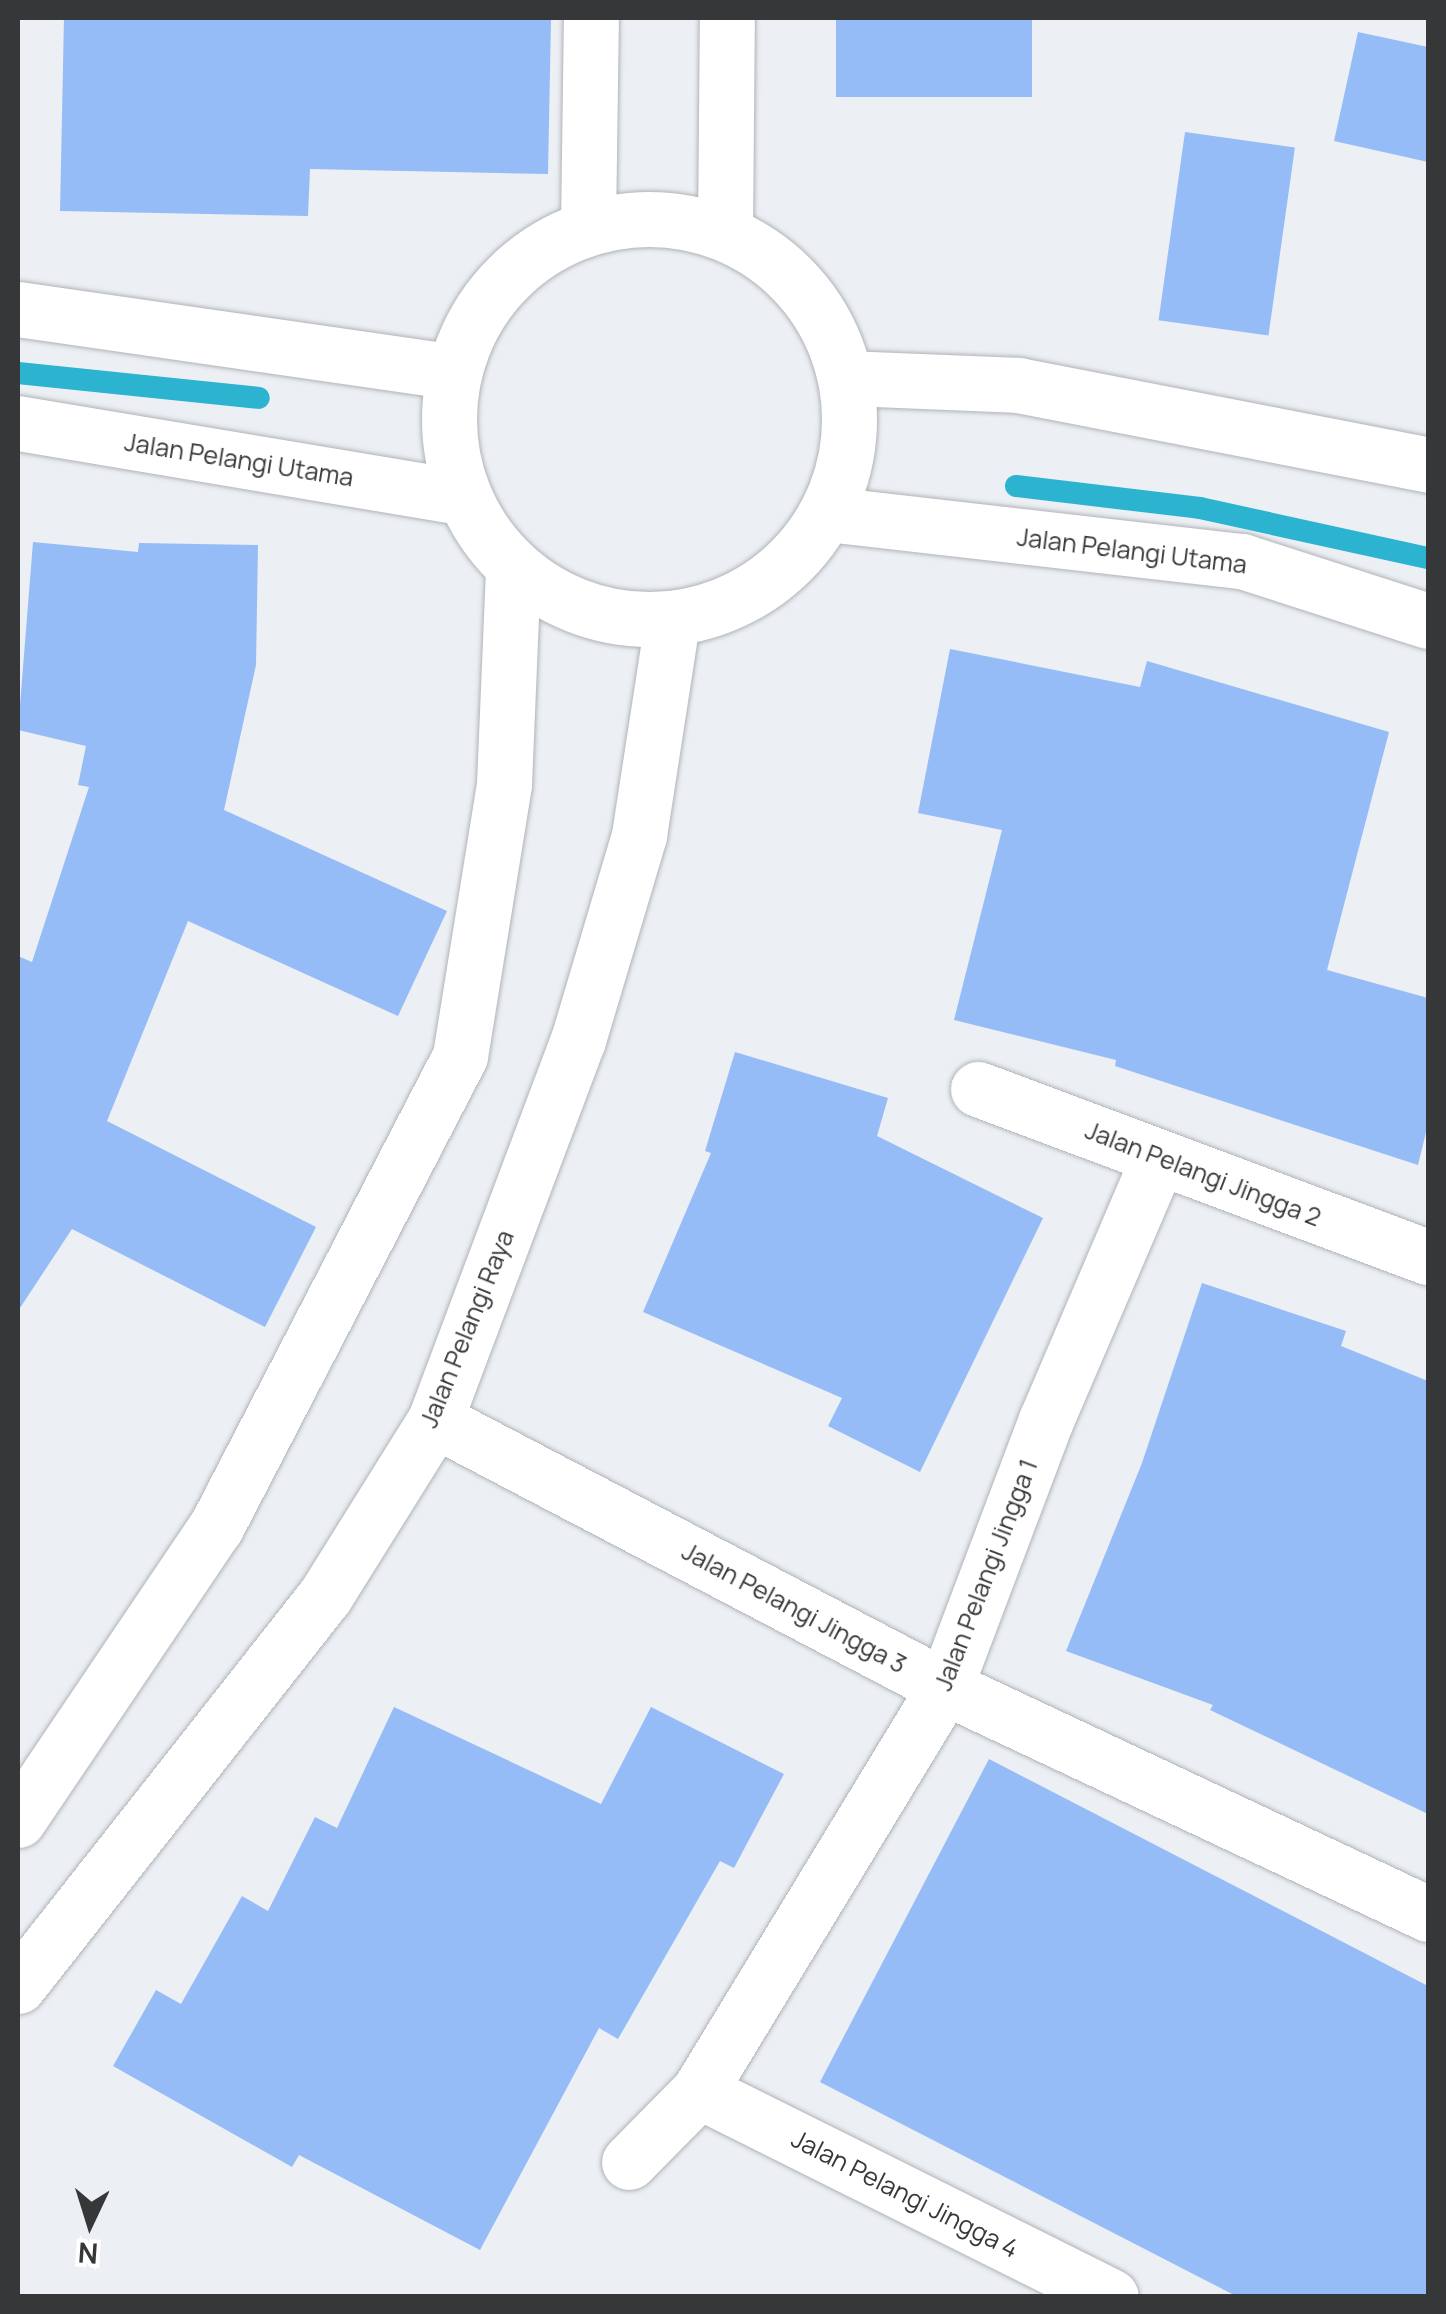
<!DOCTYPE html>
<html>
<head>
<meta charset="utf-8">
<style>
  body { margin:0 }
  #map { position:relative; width:1446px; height:2314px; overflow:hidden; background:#eceff4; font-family:Manrope,sans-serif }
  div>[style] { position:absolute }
  .stream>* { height:22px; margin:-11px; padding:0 11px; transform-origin:11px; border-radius:11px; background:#2bb3d0 }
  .building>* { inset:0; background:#95bcf6; transform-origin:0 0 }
  .roads { filter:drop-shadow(0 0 2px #b0b3b7) drop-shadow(0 0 2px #b0b3b7) }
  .minor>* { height:55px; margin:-27.5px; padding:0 27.5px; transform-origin:27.5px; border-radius:27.5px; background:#fff }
  .minor>.ring { margin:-27.5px; padding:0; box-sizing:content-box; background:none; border:55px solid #fff; border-radius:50% }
  span { translate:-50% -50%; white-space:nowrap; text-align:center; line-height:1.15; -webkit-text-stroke:8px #fff; paint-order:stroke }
  .street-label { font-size:25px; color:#363739 }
  .frame { position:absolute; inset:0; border:20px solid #363739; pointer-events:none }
  .north { position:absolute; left:40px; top:2174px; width:100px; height:100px; -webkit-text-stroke:8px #fff; paint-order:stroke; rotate:184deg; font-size:28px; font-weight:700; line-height:40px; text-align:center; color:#363739 }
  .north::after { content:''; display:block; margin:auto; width:35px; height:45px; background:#363739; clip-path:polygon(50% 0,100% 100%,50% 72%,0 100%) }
</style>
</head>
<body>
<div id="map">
  <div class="stream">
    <i style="left:18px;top:373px;width:242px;rotate:5.9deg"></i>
    <i style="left:1016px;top:486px;width:185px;rotate:6.8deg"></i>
    <i style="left:1200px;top:508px;width:233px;rotate:12.4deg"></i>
  </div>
  <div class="building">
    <i style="clip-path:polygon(64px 18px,551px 18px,548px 174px,310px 169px,308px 216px,60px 211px)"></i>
    <i style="left:836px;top:18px;width:196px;height:79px"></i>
    <i style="clip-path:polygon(1358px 32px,1428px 47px,1428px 162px,1334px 141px)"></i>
    <i style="left:1185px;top:132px;width:111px;height:190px;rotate:8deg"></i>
    <i style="clip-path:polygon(33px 542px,138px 552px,139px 543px,258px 545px,256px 665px,224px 810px,447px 911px,398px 1016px,188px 921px,107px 1121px,316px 1227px,265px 1327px,72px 1229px,18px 1311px,18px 956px,32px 962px,89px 787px,78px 785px,86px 746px,18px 730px)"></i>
    <i style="clip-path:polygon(950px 649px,1140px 687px,1147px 661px,1389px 732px,1327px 970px,1428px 998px,1428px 1124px,1418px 1165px,1115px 1066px,1116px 1060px,954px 1020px,1002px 830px,918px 813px)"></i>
    <i style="clip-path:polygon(735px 1052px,888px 1098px,877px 1136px,1043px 1218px,920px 1472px,828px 1426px,842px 1398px,643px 1312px,711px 1153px,705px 1151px)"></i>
    <i style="clip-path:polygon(1202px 1283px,1346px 1331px,1341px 1346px,1428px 1381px,1428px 1814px,1210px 1710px,1213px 1705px,1066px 1651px,1142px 1463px)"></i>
    <i style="clip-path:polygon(394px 1707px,601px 1804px,651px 1707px,784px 1774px,734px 1868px,720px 1861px,618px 2039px,599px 2028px,480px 2250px,299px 2155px,292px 2167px,113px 2066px,156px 1990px,181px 2004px,242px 1896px,268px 1911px,315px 1817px,337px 1828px)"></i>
    <i style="clip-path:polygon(989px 1759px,1428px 1986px,1428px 2296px,1236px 2296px,820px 2082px)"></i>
  </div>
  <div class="roads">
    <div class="minor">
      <i class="ring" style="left:449px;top:219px;width:345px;height:345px"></i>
      <i style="left:588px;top:226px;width:208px;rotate:-89.2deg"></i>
      <i style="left:725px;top:232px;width:214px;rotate:-89.5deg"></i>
      <i style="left:18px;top:309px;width:435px;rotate:8.2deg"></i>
      <i style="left:847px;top:378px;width:171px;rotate:2.3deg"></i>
      <i style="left:1018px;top:385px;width:418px;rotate:11deg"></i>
      <i style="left:18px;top:423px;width:448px;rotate:9.5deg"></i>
      <i style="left:828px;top:514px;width:417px;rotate:6.5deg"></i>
      <i style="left:1242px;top:561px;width:195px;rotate:17.9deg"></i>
      <i style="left:978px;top:1089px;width:480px;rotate:20.5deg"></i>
      <i style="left:435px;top:1420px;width:576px;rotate:27.63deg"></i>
      <i style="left:945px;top:1687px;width:534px;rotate:25.17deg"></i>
      <i style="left:18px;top:1820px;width:354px;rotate:-56deg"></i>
      <i style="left:216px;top:1527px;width:530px;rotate:-62.61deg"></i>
      <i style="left:460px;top:1056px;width:276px;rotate:-80.8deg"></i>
      <i style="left:504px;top:784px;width:214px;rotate:-87.6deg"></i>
      <i style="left:18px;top:1986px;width:496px;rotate:-51.8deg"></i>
      <i style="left:325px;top:1596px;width:208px;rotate:-58deg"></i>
      <i style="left:435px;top:1420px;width:406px;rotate:-69.4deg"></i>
      <i style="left:578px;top:1040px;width:214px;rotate:-73.4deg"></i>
      <i style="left:639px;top:835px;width:217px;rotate:-81.2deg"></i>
      <i style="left:699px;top:2091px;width:460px;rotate:26.5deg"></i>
      <i style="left:629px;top:2162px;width:100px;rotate:-45.4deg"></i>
      <i style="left:699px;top:2091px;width:473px;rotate:-58.7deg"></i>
      <i style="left:945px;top:1687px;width:285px;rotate:-69.3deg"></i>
      <i style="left:1046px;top:1420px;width:284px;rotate:-66.8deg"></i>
    </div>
  </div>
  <div class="street-label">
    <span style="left:239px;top:460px;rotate:9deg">Jalan Pelangi Utama</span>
    <span style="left:1132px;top:551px;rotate:7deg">Jalan Pelangi Utama</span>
    <span style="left:1203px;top:1174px;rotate:21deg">Jalan Pelangi Jingga 2</span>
    <span style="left:467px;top:1329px;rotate:-68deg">Jalan Pelangi Raya</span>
    <span style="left:986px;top:1575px;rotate:-69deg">Jalan Pelangi Jingga 1</span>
    <span style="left:794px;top:1608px;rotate:28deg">Jalan Pelangi Jingga 3</span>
    <span style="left:905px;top:2194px;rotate:27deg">Jalan Pelangi Jingga 4</span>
  </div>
  <div class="frame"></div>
  <div class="north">N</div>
</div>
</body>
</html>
